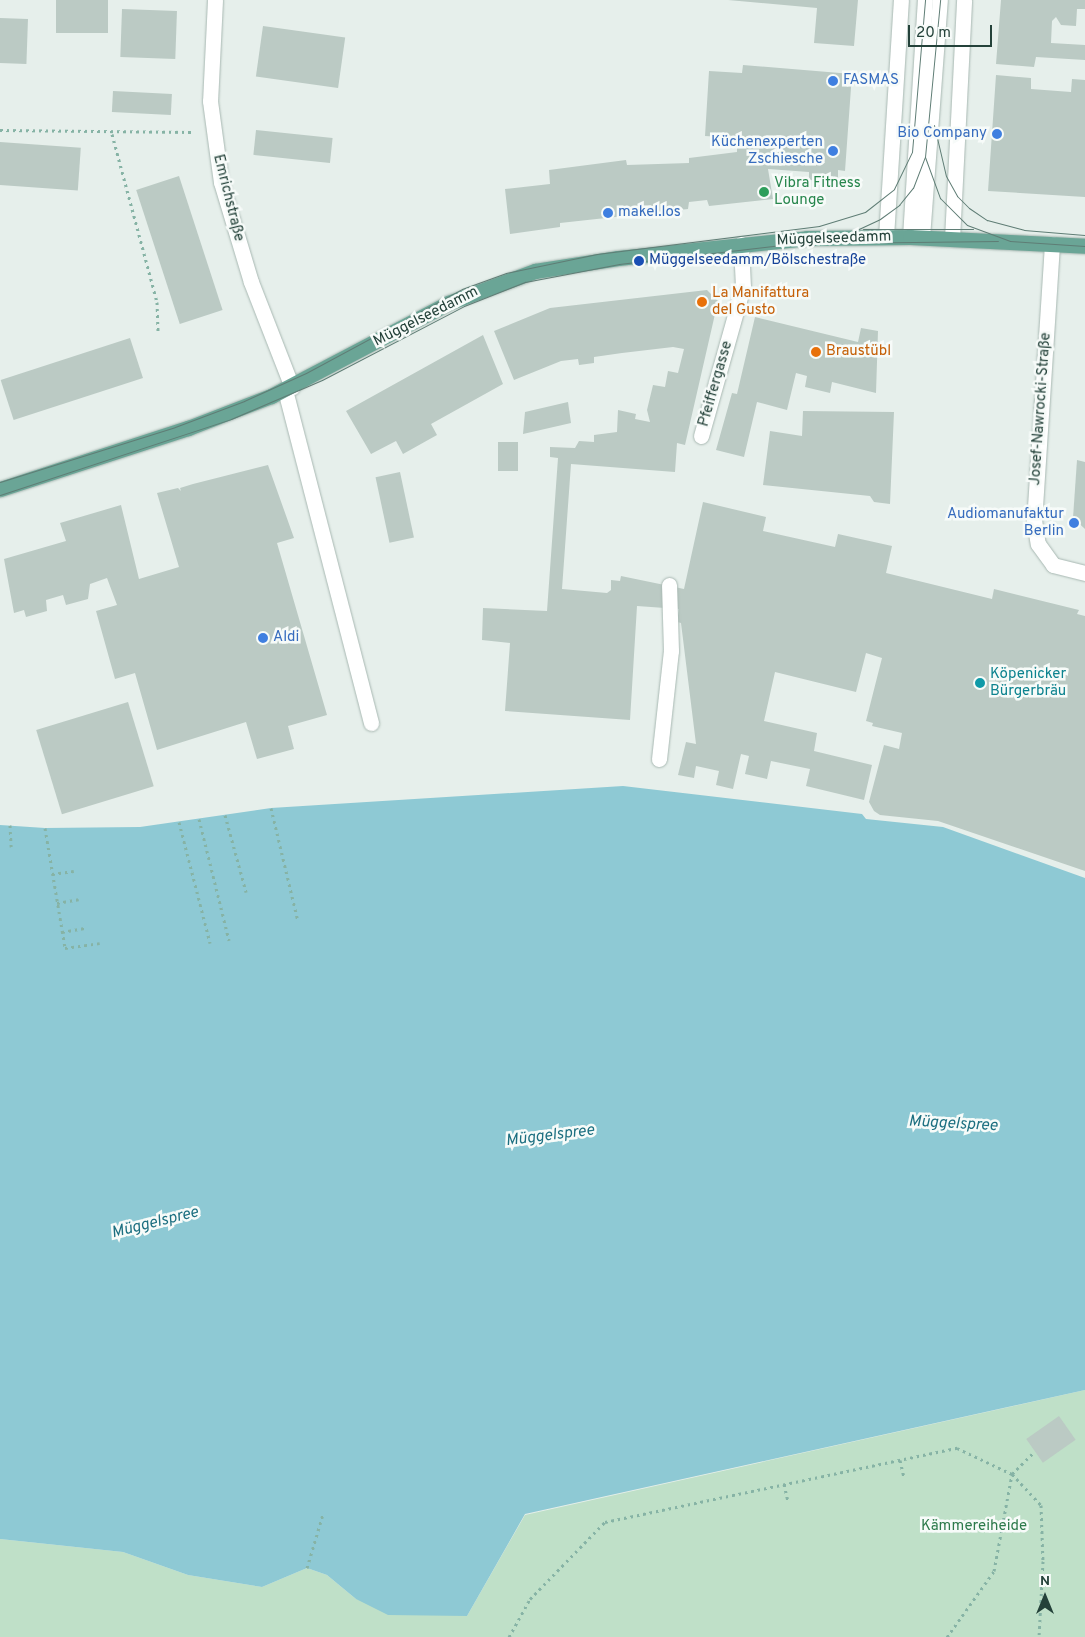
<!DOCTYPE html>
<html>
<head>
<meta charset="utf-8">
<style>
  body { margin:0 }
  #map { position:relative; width:1085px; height:1637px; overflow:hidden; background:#e6efeb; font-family:Overpass,sans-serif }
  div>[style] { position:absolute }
  .green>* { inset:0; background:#bfe0c8 }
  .water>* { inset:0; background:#8ec9d4 }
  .building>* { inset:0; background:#bbcac4; transform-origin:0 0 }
  .path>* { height:3px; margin-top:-1.5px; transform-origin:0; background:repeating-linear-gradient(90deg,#86b3a5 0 2.5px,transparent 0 6.5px) }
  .roads { filter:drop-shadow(0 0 1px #a8b8b2) drop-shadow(0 0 1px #a8b8b2) }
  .minor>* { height:15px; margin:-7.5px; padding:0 7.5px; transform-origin:7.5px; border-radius:7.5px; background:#fff }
  .major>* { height:15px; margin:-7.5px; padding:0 7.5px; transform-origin:7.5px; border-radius:7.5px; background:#6aa596 }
  .tram>* { height:1px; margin:-0.5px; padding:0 0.5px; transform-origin:0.5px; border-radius:0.5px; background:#5f7d75 }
  .dots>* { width:14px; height:14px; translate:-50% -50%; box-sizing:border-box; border:2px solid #f7fbf9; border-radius:50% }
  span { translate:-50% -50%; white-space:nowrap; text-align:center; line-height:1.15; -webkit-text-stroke:5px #f7fbf9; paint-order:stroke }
  .shop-label { font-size:15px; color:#366cbe }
  .left { translate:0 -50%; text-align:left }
  .right { translate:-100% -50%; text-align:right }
  .leisure-label { font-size:15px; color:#27864d }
  .street-label { font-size:15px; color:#24423a }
  .transit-label { font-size:15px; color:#164399 }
  .food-label { font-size:15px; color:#c56008 }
  .culture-label { font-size:15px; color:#0d838f }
  .park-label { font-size:15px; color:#2d7a4b }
  .water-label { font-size:16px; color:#1c6f80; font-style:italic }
  .north { position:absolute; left:1020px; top:1572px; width:50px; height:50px; -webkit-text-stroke:4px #f7fbf9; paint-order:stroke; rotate:0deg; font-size:14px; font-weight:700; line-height:20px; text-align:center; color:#24423a }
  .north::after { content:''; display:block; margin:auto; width:18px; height:22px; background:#24423a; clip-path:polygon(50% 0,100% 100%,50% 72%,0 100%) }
  .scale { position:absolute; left:908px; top:25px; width:84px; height:22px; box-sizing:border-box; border:2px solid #24423a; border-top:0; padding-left:6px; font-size:15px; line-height:18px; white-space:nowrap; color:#24423a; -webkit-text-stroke:4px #f7fbf9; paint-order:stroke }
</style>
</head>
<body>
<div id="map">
  <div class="green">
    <i style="clip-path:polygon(1085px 1390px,1085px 1637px,0 1637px,0 1539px,123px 1552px,188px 1575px,262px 1587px,307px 1568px,327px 1575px,356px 1599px,467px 1616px,525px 1515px)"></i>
  </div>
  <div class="water">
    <i style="clip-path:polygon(623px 786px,862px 814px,866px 819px,943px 827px,1085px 878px,1085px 1390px,525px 1514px,467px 1616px,388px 1615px,356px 1599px,327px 1575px,307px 1568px,262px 1587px,188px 1575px,123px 1552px,0 1539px,0 825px,45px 828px,140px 827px,271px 808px)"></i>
  </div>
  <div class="building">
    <i style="left:56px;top:0;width:52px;height:33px"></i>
    <i style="clip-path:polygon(728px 0,858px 0,854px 46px,814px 43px,817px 8px)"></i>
    <i style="clip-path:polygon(1001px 0,1085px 0,1085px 9px,1077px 9px,1076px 26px,1061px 25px,1056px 17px,1052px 21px,1051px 43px,1085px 45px,1085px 60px,1036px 57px,1034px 67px,996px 64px)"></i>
    <i style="left:122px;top:9px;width:55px;height:48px;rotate:2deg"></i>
    <i style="left:0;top:18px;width:28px;height:45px;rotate:2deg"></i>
    <i style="left:263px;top:26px;width:83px;height:51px;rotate:8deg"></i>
    <i style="clip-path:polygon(743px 65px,852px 74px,845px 171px,838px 170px,838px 182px,809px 180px,809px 172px,768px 169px,773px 199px,709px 206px,707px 200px,689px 202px,688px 209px,560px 223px,560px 227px,510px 234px,505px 189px,550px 184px,549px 170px,626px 160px,627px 165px,689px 163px,689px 158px,737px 152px,737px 138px,705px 136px,709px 71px,742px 73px)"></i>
    <i style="clip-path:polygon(996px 75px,1031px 78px,1031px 89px,1071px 92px,1072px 79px,1085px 80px,1085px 197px,988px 191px)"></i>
    <i style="left:113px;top:91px;width:59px;height:21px;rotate:3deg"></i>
    <i style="left:256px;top:130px;width:77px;height:25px;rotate:6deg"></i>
    <i style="left:0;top:142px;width:81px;height:43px;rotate:4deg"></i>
    <i style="left:179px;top:176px;width:141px;height:45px;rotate:72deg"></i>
    <i style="clip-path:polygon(707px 290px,718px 301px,685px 445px,677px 443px,675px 472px,571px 464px,562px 589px,607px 593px,611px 590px,611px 580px,620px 581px,621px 576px,684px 589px,703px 502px,766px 517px,763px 531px,835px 547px,838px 534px,892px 546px,886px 573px,992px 599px,994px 589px,1079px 610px,1077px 614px,1085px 616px,1085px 871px,938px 821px,880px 815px,874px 811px,869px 802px,884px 745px,899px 749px,902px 733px,872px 726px,873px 723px,866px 721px,882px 658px,866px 653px,856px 692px,775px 672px,764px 721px,817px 733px,814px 751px,872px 765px,864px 800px,806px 786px,810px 769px,771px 761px,767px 779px,745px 774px,749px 756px,741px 754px,733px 789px,716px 785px,719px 771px,696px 766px,694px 778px,678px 775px,686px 742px,696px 744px,681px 623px,677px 622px,679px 609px,637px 606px,630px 720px,505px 711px,510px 643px,482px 640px,483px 608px,547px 611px,558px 458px,550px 457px,550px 447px,575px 448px,579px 441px,594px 442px,594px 435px,617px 432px,618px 410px,636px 414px,635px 419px,650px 422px,647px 410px,653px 385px,665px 387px,668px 371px,678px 373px,684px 349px,673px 347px,622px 353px,594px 357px,594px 363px,579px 365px,578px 359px,561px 361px,514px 380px,494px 331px,550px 308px)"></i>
    <i style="clip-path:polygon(755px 317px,858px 342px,861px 328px,878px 331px,876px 393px,832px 382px,830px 393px,805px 387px,807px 376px,796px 373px,787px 410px,757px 402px,744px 457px,716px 450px,732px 393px,737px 394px)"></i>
    <i style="clip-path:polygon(483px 335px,503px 384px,431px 424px,437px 435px,403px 454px,396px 441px,371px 454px,346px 411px)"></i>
    <i style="left:130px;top:338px;width:42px;height:136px;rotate:72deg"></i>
    <i style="clip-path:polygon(568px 402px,571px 423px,523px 434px,525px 412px)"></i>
    <i style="clip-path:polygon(803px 411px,894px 412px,890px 504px,874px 502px,870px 496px,763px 485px,770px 431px,802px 436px)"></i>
    <i style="left:498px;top:442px;width:20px;height:29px"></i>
    <i style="clip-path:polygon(1077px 460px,1085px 462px,1085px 529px,1073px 518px)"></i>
    <i style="clip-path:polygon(268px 465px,294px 538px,277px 543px,327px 715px,288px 726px,294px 749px,257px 759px,246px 722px,157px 750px,135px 673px,115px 679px,96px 611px,117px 605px,107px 578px,90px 584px,88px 599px,66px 605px,63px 595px,46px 600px,47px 611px,26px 617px,24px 610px,14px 613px,4px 559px,66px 541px,60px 523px,121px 505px,139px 579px,179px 567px,157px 493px,178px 488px,181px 491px,180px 488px,193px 484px)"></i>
    <i style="left:400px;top:472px;width:67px;height:25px;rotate:78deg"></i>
    <i style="left:128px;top:702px;width:88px;height:96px;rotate:73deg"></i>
    <i style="left:1059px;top:1416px;width:29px;height:40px;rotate:55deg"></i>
  </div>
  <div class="path">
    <i style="left:0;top:130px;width:192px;rotate:0.6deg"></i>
    <i style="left:112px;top:134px;width:174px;rotate:75deg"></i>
    <i style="left:157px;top:302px;width:29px;rotate:88deg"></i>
    <i style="left:271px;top:808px;width:116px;rotate:76.6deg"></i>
    <i style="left:225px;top:815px;width:80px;rotate:74.7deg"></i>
    <i style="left:199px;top:819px;width:125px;rotate:76.1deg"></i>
    <i style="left:179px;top:822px;width:125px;rotate:75.6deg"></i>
    <i style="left:10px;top:825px;width:22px;rotate:87deg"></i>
    <i style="left:45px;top:828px;width:122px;rotate:80.5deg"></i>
    <i style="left:65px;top:948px;width:35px;rotate:-8deg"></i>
    <i style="left:52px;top:874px;width:22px;rotate:-8deg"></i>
    <i style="left:57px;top:903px;width:22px;rotate:-10deg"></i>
    <i style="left:62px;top:932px;width:23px;rotate:-10deg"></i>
    <i style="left:900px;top:1460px;width:17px;rotate:77deg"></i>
    <i style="left:784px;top:1484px;width:18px;rotate:77deg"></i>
    <i style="left:307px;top:1568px;width:56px;rotate:-73.5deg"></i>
    <i style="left:509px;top:1637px;width:43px;rotate:-61.1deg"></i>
    <i style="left:530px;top:1599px;width:107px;rotate:-45.8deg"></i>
    <i style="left:605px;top:1522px;width:360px;rotate:-11.9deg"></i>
    <i style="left:957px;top:1448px;width:61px;rotate:25.3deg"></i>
    <i style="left:1012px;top:1474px;width:42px;rotate:46.9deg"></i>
    <i style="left:1041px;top:1505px;width:56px;rotate:88deg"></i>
    <i style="left:1043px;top:1561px;width:76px;rotate:93deg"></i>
    <i style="left:947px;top:1637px;width:81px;rotate:-54.5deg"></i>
    <i style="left:994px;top:1571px;width:99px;rotate:-79.5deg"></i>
    <i style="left:1012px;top:1474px;width:31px;rotate:-45deg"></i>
  </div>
  <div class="roads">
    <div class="minor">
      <i style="left:215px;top:0;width:101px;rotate:92.8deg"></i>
      <i style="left:210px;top:101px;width:82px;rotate:82.3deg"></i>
      <i style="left:221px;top:182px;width:104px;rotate:73.3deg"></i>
      <i style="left:251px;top:282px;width:113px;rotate:68.7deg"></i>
      <i style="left:886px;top:237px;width:237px;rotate:-86.4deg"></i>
      <i style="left:910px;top:237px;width:237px;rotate:-86.4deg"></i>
      <i style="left:922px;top:237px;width:238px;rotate:-85.7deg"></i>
      <i style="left:952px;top:239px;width:239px;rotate:-87.1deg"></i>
      <i style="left:1052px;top:244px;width:277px;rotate:93.7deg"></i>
      <i style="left:1034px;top:520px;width:24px;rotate:81deg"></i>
      <i style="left:1038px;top:544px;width:26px;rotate:54deg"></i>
      <i style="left:1053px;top:565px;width:33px;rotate:14deg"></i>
      <i style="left:285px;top:390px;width:344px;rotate:75.5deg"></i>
      <i style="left:701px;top:436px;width:155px;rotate:-74.3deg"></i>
      <i style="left:743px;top:287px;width:43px;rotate:-92.7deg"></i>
      <i style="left:659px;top:759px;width:109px;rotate:-83.7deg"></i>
      <i style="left:671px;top:651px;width:66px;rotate:-91.7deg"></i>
    </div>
    <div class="major">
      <i style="left:0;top:489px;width:198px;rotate:-18deg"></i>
      <i style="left:188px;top:428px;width:89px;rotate:-21.1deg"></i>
      <i style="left:271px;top:396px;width:200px;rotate:-27.7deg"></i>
      <i style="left:448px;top:303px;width:93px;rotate:-20.2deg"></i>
      <i style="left:535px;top:271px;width:84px;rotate:-8.9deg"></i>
      <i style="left:618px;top:258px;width:190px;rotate:-6deg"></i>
      <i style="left:807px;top:238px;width:103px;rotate:-0.6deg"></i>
      <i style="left:910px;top:237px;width:175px;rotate:2.9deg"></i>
    </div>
  </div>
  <div class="tram">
    <i style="left:934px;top:125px;width:52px;rotate:76.8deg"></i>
    <i style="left:946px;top:176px;width:23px;rotate:61deg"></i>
    <i style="left:957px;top:196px;width:17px;rotate:45deg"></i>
    <i style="left:969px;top:208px;width:22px;rotate:34deg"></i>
    <i style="left:987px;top:220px;width:38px;rotate:15deg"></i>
    <i style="left:1024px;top:230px;width:61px;rotate:4.7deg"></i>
    <i style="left:925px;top:157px;width:44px;rotate:69.9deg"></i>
    <i style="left:940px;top:198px;width:38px;rotate:45deg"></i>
    <i style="left:967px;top:225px;width:46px;rotate:20.4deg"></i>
    <i style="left:1010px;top:241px;width:75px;rotate:3.8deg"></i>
    <i style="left:863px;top:229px;width:110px"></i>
    <i style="left:830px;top:243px;width:168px;rotate:-0.7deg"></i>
    <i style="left:0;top:482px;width:183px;rotate:-17.4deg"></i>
    <i style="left:175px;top:427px;width:74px;rotate:-20.6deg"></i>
    <i style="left:244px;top:401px;width:68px;rotate:-24.3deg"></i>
    <i style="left:306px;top:373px;width:177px;rotate:-28.3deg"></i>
    <i style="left:462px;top:289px;width:47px;rotate:-20deg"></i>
    <i style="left:506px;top:273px;width:93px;rotate:-11.8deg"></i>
    <i style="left:597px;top:254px;width:224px;rotate:-7.2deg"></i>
    <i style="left:819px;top:226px;width:48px;rotate:-16.9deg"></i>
    <i style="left:865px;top:212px;width:37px;rotate:-38deg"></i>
    <i style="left:894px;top:189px;width:41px;rotate:-64.1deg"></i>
    <i style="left:912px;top:152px;width:153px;rotate:-85.1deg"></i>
    <i style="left:0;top:495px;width:243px;rotate:-18.2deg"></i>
    <i style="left:231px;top:419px;width:99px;rotate:-23.2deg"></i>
    <i style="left:322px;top:380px;width:160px;rotate:-27.5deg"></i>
    <i style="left:464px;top:306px;width:66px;rotate:-21.5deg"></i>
    <i style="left:525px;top:282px;width:96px;rotate:-10.8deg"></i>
    <i style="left:619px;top:264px;width:198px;rotate:-6.7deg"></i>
    <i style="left:816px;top:241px;width:33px;rotate:-12deg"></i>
    <i style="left:848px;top:234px;width:35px;rotate:-25deg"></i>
    <i style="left:880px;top:219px;width:24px;rotate:-36deg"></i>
    <i style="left:899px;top:205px;width:22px;rotate:-51deg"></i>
    <i style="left:913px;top:188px;width:33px;rotate:-69deg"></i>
    <i style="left:925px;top:157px;width:158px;rotate:-84.5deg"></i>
  </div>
  <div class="dots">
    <i style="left:833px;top:81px;background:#3f7fe0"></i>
    <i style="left:997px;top:134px;background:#3f7fe0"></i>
    <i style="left:833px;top:151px;background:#3f7fe0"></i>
    <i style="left:764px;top:192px;background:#2e9e5b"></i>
    <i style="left:608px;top:213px;background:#3f7fe0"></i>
    <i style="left:639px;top:261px;background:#1a4fb4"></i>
    <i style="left:702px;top:302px;background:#e8710a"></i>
    <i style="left:816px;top:352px;background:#e8710a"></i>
    <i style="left:1074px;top:523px;background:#3f7fe0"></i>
    <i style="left:263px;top:638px;background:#3f7fe0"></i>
    <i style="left:980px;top:683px;background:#0f9aa8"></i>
  </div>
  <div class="shop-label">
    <span class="left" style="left:843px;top:81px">FASMAS</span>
    <span class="right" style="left:987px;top:134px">Bio Company</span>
    <span class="right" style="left:823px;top:151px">Küchenexperten<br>Zschiesche</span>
    <span class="left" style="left:618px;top:213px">makel.los</span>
    <span class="right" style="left:1064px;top:523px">Audiomanufaktur<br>Berlin</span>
    <span class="left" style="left:273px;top:638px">Aldi</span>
  </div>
  <div class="leisure-label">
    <span class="left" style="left:774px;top:192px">Vibra Fitness<br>Lounge</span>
  </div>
  <div class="street-label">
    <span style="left:228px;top:198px;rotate:76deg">Emrichstraße</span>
    <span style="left:834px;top:239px;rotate:-2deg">Müggelseedamm</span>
    <span style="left:426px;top:317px;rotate:-27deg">Müggelseedamm</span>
    <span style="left:716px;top:384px;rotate:-74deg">Pfeiffergasse</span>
    <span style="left:1041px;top:409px;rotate:-86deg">Josef-Nawrocki-Straße</span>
  </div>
  <div class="transit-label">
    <span class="left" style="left:649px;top:261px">Müggelseedamm/Bölschestraße</span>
  </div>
  <div class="food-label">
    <span class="left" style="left:712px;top:302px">La Manifattura<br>del Gusto</span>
    <span class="left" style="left:826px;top:352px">Braustübl</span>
  </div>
  <div class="culture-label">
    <span class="left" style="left:990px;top:683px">Köpenicker<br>Bürgerbräu</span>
  </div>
  <div class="park-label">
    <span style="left:974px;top:1527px">Kämmereiheide</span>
  </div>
  <div class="water-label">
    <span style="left:953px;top:1124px;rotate:3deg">Müggelspree</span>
    <span style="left:550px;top:1136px;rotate:-7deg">Müggelspree</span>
    <span style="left:155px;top:1223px;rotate:-14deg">Müggelspree</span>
  </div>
  <div class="north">N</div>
  <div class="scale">20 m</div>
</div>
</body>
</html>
